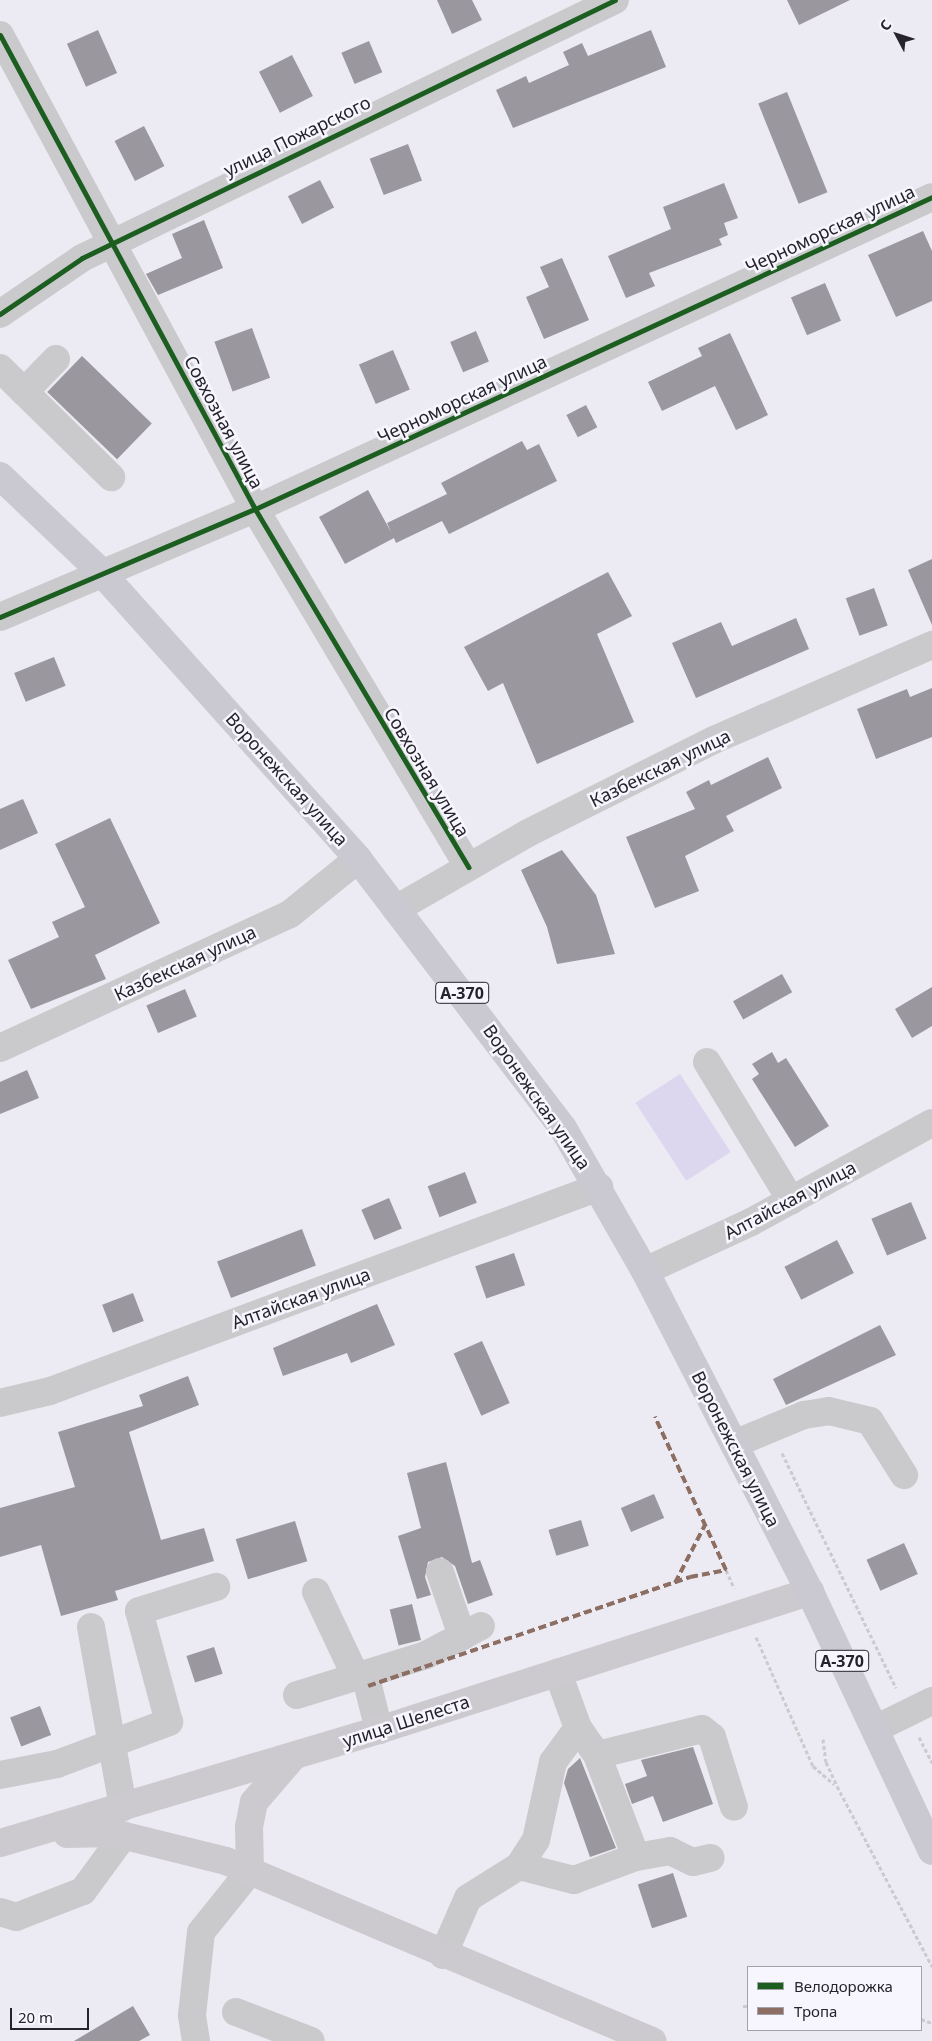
<!DOCTYPE html>
<html>
<head>
<meta charset="utf-8">
<style>
  body { margin:0 }
  #map { position:relative; width:932px; height:2041px; overflow:hidden; background:#eceaf2; font-family:"Noto Sans",sans-serif }
  div>[style] { position:absolute }
  .green>* { inset:0; background:#dcd6ef; transform-origin:0 0 }
  .building>* { inset:0; background:#9a989e; transform-origin:0 0 }
  .path>* { height:3px; margin-top:-1.5px; transform-origin:0; background:repeating-linear-gradient(90deg,#cbcbce 0 4px,transparent 0 6.5px) }
  .minor>* { height:28px; margin:-14px; padding:0 14px; transform-origin:14px; border-radius:14px; background:#cacacd }
  .major>* { height:28px; margin:-14px; padding:0 14px; transform-origin:14px; border-radius:14px; background:#cccacf }
  .highway>* { height:28px; margin:-14px; padding:0 14px; transform-origin:14px; border-radius:14px; background:#cac8d0 }
  .quiet>* { height:4px; margin-top:-2px; transform-origin:0; background:repeating-linear-gradient(90deg,#8d6e63 0 8px,transparent 0 12px) }
  .cycleway>* { height:5px; margin:-2.5px; padding:0 2.5px; transform-origin:2.5px; border-radius:2.5px; background:#1b5e20 }
  span { translate:-50% -50%; white-space:nowrap; text-align:center; line-height:1.15; -webkit-text-stroke:5px #f7f5fe; paint-order:stroke }
  .shield-label span { padding:1px 4px; background:#f7f5fe; border:1px solid; border-radius:4px; -webkit-text-stroke-width:0 }
  .shield-label { font-size:16px; color:#26242a; font-weight:700 }
  .street-label { font-size:18px; color:#26242a }
  .legend { position:absolute; left:747px; top:1966px; width:175px; height:65px; box-sizing:border-box; background:#f7f5fe; border:1px solid #a3a1a9; margin:0; padding:6px 9px; list-style:none; font-size:15px; color:#26242a }
  .legend li { display:flex; align-items:center; gap:10px; height:25px }
  .legend b { width:25px; border:1px solid #a3a1a9 }
  .north { position:absolute; left:872px; top:10px; width:50px; height:50px; -webkit-text-stroke:4px #f7f5fe; paint-order:stroke; rotate:310deg; font-size:14px; font-weight:700; line-height:20px; text-align:center; color:#26242a }
  .north::after { content:''; display:block; margin:auto; width:18px; height:22px; background:#26242a; clip-path:polygon(50% 0,100% 100%,50% 72%,0 100%) }
  .scale { position:absolute; left:10px; top:2008px; width:79px; height:22px; box-sizing:border-box; border:2px solid #26242a; border-top:0; padding-left:6px; font-size:15px; line-height:18px; white-space:nowrap; color:#26242a; -webkit-text-stroke:4px #f7f5fe; paint-order:stroke }
</style>
</head>
<body>
<div id="map">
  <div class="green">
    <i style="left:680px;top:1074px;width:93px;height:53px;rotate:57deg"></i>
  </div>
  <div class="building">
    <i style="clip-path:polygon(437px 0,472px 0,482px 20px,452px 34px)"></i>
    <i style="clip-path:polygon(787px 0,850px 0,799px 25px)"></i>
    <i style="left:98px;top:30px;width:47px;height:34px;rotate:66deg"></i>
    <i style="clip-path:polygon(651px 30px,666px 67px,513px 128px,496px 90px,526px 76px,529px 83px,569px 65px,563px 52px,582px 43px,588px 56px)"></i>
    <i style="left:369px;top:41px;width:34px;height:30px;rotate:67deg"></i>
    <i style="left:292px;top:55px;width:46px;height:37px;rotate:63deg"></i>
    <i style="left:787px;top:92px;width:108px;height:31px;rotate:68deg"></i>
    <i style="left:144px;top:126px;width:45px;height:33px;rotate:63deg"></i>
    <i style="left:408px;top:144px;width:39px;height:41px;rotate:69deg"></i>
    <i style="left:320px;top:180px;width:31px;height:36px;rotate:63deg"></i>
    <i style="clip-path:polygon(724px 183px,738px 218px,724px 223px,728px 235px,719px 239px,722px 245px,649px 273px,655px 286px,626px 298px,608px 256px,671px 229px,663px 207px)"></i>
    <i style="clip-path:polygon(204px 220px,223px 268px,158px 295px,146px 274px,182px 258px,172px 234px)"></i>
    <i style="clip-path:polygon(923px 231px,932px 251px,932px 301px,896px 317px,868px 255px)"></i>
    <i style="clip-path:polygon(562px 258px,589px 320px,544px 339px,526px 297px,549px 287px,540px 267px)"></i>
    <i style="left:825px;top:283px;width:41px;height:37px;rotate:67deg"></i>
    <i style="left:252px;top:328px;width:53px;height:40px;rotate:70deg"></i>
    <i style="left:476px;top:331px;width:33px;height:28px;rotate:67deg"></i>
    <i style="clip-path:polygon(730px 333px,768px 415px,736px 430px,715px 386px,662px 411px,648px 382px,702px 356px,698px 348px)"></i>
    <i style="left:393px;top:350px;width:43px;height:37px;rotate:67deg"></i>
    <i style="left:82px;top:356px;width:97px;height:50px;rotate:44deg"></i>
    <i style="left:586px;top:405px;width:25px;height:22px;rotate:63deg"></i>
    <i style="clip-path:polygon(522px 441px,527px 450px,539px 444px,557px 481px,449px 534px,442px 521px,396px 543px,394px 538px,345px 564px,319px 517px,368px 490px,391px 532px,387px 523px,447px 494px,441px 483px)"></i>
    <i style="clip-path:polygon(932px 559px,932px 625px,908px 570px)"></i>
    <i style="clip-path:polygon(608px 572px,632px 616px,597px 634px,634px 722px,537px 764px,503px 683px,488px 691px,464px 647px)"></i>
    <i style="left:874px;top:588px;width:40px;height:30px;rotate:70deg"></i>
    <i style="clip-path:polygon(796px 618px,809px 649px,696px 698px,672px 643px,721px 622px,732px 646px)"></i>
    <i style="left:54px;top:657px;width:31px;height:43px;rotate:68deg"></i>
    <i style="clip-path:polygon(932px 688px,932px 737px,876px 759px,857px 709px,907px 689px,910px 697px)"></i>
    <i style="clip-path:polygon(768px 757px,782px 788px,726px 816px,734px 831px,685px 856px,699px 891px,655px 908px,626px 837px,695px 809px,686px 792px,709px 780px,711px 785px)"></i>
    <i style="clip-path:polygon(23px 799px,38px 833px,0 850px,0 809px)"></i>
    <i style="clip-path:polygon(110px 818px,160px 923px,95px 955px,106px 979px,31px 1009px,8px 960px,59px 937px,52px 922px,85px 907px,55px 844px)"></i>
    <i style="clip-path:polygon(562px 850px,596px 895px,615px 954px,557px 964px,547px 927px,521px 870px)"></i>
    <i style="left:782px;top:974px;width:21px;height:56px;rotate:61deg"></i>
    <i style="clip-path:polygon(932px 987px,932px 1026px,912px 1038px,895px 1009px)"></i>
    <i style="left:185px;top:989px;width:30px;height:42px;rotate:67deg"></i>
    <i style="clip-path:polygon(772px 1052px,778px 1063px,786px 1058px,829px 1126px,795px 1147px,752px 1079px,759px 1074px,752px 1064px)"></i>
    <i style="clip-path:polygon(27px 1070px,39px 1098px,0 1114px,0 1082px)"></i>
    <i style="left:465px;top:1172px;width:33px;height:40px;rotate:69deg"></i>
    <i style="left:389px;top:1198px;width:33px;height:30px;rotate:67deg"></i>
    <i style="left:911px;top:1202px;width:40px;height:43px;rotate:67deg"></i>
    <i style="left:302px;top:1229px;width:39px;height:91px;rotate:69deg"></i>
    <i style="left:837px;top:1240px;width:37px;height:59px;rotate:63deg"></i>
    <i style="left:514px;top:1253px;width:34px;height:41px;rotate:71deg"></i>
    <i style="left:133px;top:1293px;width:30px;height:33px;rotate:69deg"></i>
    <i style="clip-path:polygon(377px 1304px,395px 1345px,351px 1363px,347px 1353px,283px 1376px,273px 1348px)"></i>
    <i style="clip-path:polygon(880px 1325px,896px 1355px,786px 1405px,773px 1379px)"></i>
    <i style="left:482px;top:1341px;width:68px;height:31px;rotate:66deg"></i>
    <i style="clip-path:polygon(188px 1376px,199px 1405px,129px 1432px,161px 1540px,204px 1528px,214px 1561px,115px 1591px,118px 1600px,61px 1616px,41px 1545px,0 1557px,0 1508px,75px 1487px,58px 1432px,143px 1406px,139px 1395px)"></i>
    <i style="clip-path:polygon(446px 1462px,472px 1563px,480px 1560px,493px 1595px,468px 1604px,455px 1566px,442px 1557px,428px 1562px,425px 1577px,431px 1595px,417px 1599px,398px 1536px,421px 1528px,407px 1473px)"></i>
    <i style="left:654px;top:1494px;width:26px;height:36px;rotate:67deg"></i>
    <i style="left:581px;top:1520px;width:27px;height:34px;rotate:73deg"></i>
    <i style="left:295px;top:1521px;width:42px;height:62px;rotate:73deg"></i>
    <i style="left:904px;top:1543px;width:34px;height:41px;rotate:66deg"></i>
    <i style="left:412px;top:1604px;width:37px;height:23px;rotate:76deg"></i>
    <i style="left:214px;top:1647px;width:28px;height:29px;rotate:72deg"></i>
    <i style="left:40px;top:1706px;width:31px;height:32px;rotate:69deg"></i>
    <i style="clip-path:polygon(693px 1747px,713px 1804px,663px 1822px,653px 1796px,632px 1804px,625px 1784px,647px 1776px,641px 1760px)"></i>
    <i style="clip-path:polygon(580px 1758px,616px 1848px,590px 1857px,564px 1783px,568px 1769px)"></i>
    <i style="left:673px;top:1873px;width:46px;height:37px;rotate:72deg"></i>
    <i style="clip-path:polygon(133px 2006px,150px 2035px,139px 2041px,74px 2041px)"></i>
  </div>
  <div class="path">
    <i style="left:782px;top:1453px;width:261px;rotate:64.1deg"></i>
    <i style="left:726px;top:1570px;width:20px;rotate:66deg"></i>
    <i style="left:756px;top:1637px;width:141px;rotate:66.2deg"></i>
    <i style="left:813px;top:1766px;width:28px;rotate:41deg"></i>
    <i style="left:919px;top:1737px;width:29px;rotate:63deg"></i>
    <i style="left:823px;top:1739px;width:23px;rotate:83deg"></i>
    <i style="left:826px;top:1762px;width:26px;rotate:65deg"></i>
    <i style="left:837px;top:1786px;width:204px;rotate:62.2deg"></i>
    <i style="left:743px;top:2006px;width:5px"></i>
    <i style="left:921px;top:2019px;width:12px;rotate:20deg"></i>
  </div>
  <div class="minor">
    <i style="left:0;top:35px;width:538px;rotate:61.72deg"></i>
    <i style="left:255px;top:509px;width:417px;rotate:59.2deg"></i>
    <i style="left:0;top:314px;width:99px;rotate:-34.3deg"></i>
    <i style="left:82px;top:258px;width:592px;rotate:-25.83deg"></i>
    <i style="left:0;top:368px;width:156px;rotate:44.5deg"></i>
    <i style="left:24px;top:392px;width:46px;rotate:-45.9deg"></i>
    <i style="left:0;top:617px;width:277px;rotate:-23deg"></i>
    <i style="left:255px;top:509px;width:745px;rotate:-24.74deg"></i>
    <i style="left:396px;top:909px;width:152px;rotate:-29.9deg"></i>
    <i style="left:528px;top:833px;width:210px;rotate:-26.6deg"></i>
    <i style="left:716px;top:739px;width:236px;rotate:-23.5deg"></i>
    <i style="left:0;top:1048px;width:319px;rotate:-24.8deg"></i>
    <i style="left:290px;top:914px;width:87px;rotate:-39deg"></i>
    <i style="left:707px;top:1062px;width:162px;rotate:58.7deg"></i>
    <i style="left:645px;top:1271px;width:117px;rotate:-24.8deg"></i>
    <i style="left:751px;top:1222px;width:206px;rotate:-28.7deg"></i>
    <i style="left:0;top:1403px;width:51px;rotate:-13.5deg"></i>
    <i style="left:50px;top:1391px;width:586px;rotate:-20.38deg"></i>
    <i style="left:734px;top:1444px;width:76px;rotate:-22.5deg"></i>
    <i style="left:804px;top:1415px;width:25px;rotate:-9deg"></i>
    <i style="left:829px;top:1411px;width:42px;rotate:13.7deg"></i>
    <i style="left:870px;top:1421px;width:64px;rotate:57.8deg"></i>
    <i style="left:440px;top:1572px;width:68px;rotate:71deg"></i>
    <i style="left:316px;top:1592px;width:94px;rotate:64.8deg"></i>
    <i style="left:91px;top:1627px;width:183px;rotate:79.9deg"></i>
    <i style="left:365px;top:1674px;width:58px;rotate:76deg"></i>
    <i style="left:297px;top:1695px;width:135px;rotate:-17.2deg"></i>
    <i style="left:426px;top:1655px;width:62px;rotate:-27.8deg"></i>
    <i style="left:875px;top:1729px;width:64px;rotate:-26.2deg"></i>
    <i style="left:597px;top:1755px;width:108px;rotate:-13.9deg"></i>
    <i style="left:702px;top:1729px;width:13px;rotate:39deg"></i>
    <i style="left:712px;top:1737px;width:73px;rotate:72.6deg"></i>
    <i style="left:0;top:1775px;width:58px;rotate:-10.9deg"></i>
    <i style="left:57px;top:1764px;width:120px;rotate:-20.6deg"></i>
    <i style="left:169px;top:1722px;width:115px;rotate:-105.1deg"></i>
    <i style="left:139px;top:1611px;width:81px;rotate:-17.3deg"></i>
    <i style="left:636px;top:1857px;width:35px;rotate:-10deg"></i>
    <i style="left:670px;top:1851px;width:25px;rotate:26deg"></i>
    <i style="left:693px;top:1862px;width:18px;rotate:-13deg"></i>
    <i style="left:519px;top:1866px;width:57px;rotate:14.3deg"></i>
    <i style="left:574px;top:1880px;width:66px;rotate:-20.4deg"></i>
    <i style="left:636px;top:1857px;width:109px;rotate:-110.9deg"></i>
    <i style="left:597px;top:1755px;width:33px;rotate:-125deg"></i>
    <i style="left:578px;top:1728px;width:59px;rotate:-110deg"></i>
    <i style="left:0;top:1912px;width:17px;rotate:17deg"></i>
    <i style="left:16px;top:1917px;width:72px;rotate:-21.2deg"></i>
    <i style="left:83px;top:1891px;width:69px;rotate:-53.8deg"></i>
    <i style="left:443px;top:1955px;width:62px;rotate:-66.3deg"></i>
    <i style="left:468px;top:1898px;width:60px;rotate:-32.1deg"></i>
    <i style="left:519px;top:1866px;width:31px;rotate:-57deg"></i>
    <i style="left:536px;top:1840px;width:80px;rotate:-77.7deg"></i>
    <i style="left:553px;top:1762px;width:42px;rotate:-53.7deg"></i>
    <i style="left:236px;top:2012px;width:80px;rotate:21.1deg"></i>
    <i style="left:196px;top:2041px;width:26px;rotate:-99deg"></i>
    <i style="left:192px;top:2015px;width:83px;rotate:-83.8deg"></i>
    <i style="left:201px;top:1932px;width:78px;rotate:-51.2deg"></i>
  </div>
  <div class="major">
    <i style="left:67px;top:1834px;width:46px;rotate:-1.2deg"></i>
    <i style="left:113px;top:1833px;width:116px;rotate:13.9deg"></i>
    <i style="left:226px;top:1861px;width:463px;rotate:22.9deg"></i>
    <i style="left:0;top:1843px;width:395px;rotate:-16.6deg"></i>
    <i style="left:379px;top:1730px;width:453px;rotate:-17.8deg"></i>
    <i style="left:250px;top:1871px;width:44px;rotate:-91.3deg"></i>
    <i style="left:249px;top:1827px;width:25px;rotate:-79deg"></i>
    <i style="left:254px;top:1802px;width:58px;rotate:-49.2deg"></i>
  </div>
  <div class="highway">
    <i style="left:0;top:476px;width:138px;rotate:43.5deg"></i>
    <i style="left:100px;top:571px;width:387px;rotate:48.1deg"></i>
    <i style="left:358px;top:859px;width:338px;rotate:52.7deg"></i>
    <i style="left:563px;top:1128px;width:165px;rotate:60.2deg"></i>
    <i style="left:645px;top:1271px;width:361px;rotate:62.8deg"></i>
    <i style="left:810px;top:1592px;width:286px;rotate:64.8deg"></i>
  </div>
  <div class="quiet">
    <i style="left:675px;top:1583px;width:65px;rotate:-62.7deg"></i>
    <i style="left:368px;top:1686px;width:340px;rotate:-18.7deg"></i>
    <i style="left:690px;top:1577px;width:37px;rotate:-11deg"></i>
    <i style="left:726px;top:1570px;width:169px;rotate:-114.9deg"></i>
  </div>
  <div class="cycleway">
    <i style="left:0;top:35px;width:538px;rotate:61.72deg"></i>
    <i style="left:255px;top:509px;width:417px;rotate:59.2deg"></i>
    <i style="left:0;top:314px;width:99px;rotate:-34.3deg"></i>
    <i style="left:82px;top:258px;width:592px;rotate:-25.83deg"></i>
    <i style="left:0;top:617px;width:277px;rotate:-23deg"></i>
    <i style="left:255px;top:509px;width:745px;rotate:-24.74deg"></i>
  </div>
  <div class="shield-label">
    <span style="left:462px;top:993px">А-370</span>
    <span style="left:842px;top:1661px">А-370</span>
  </div>
  <div class="street-label">
    <span style="left:297px;top:136px;rotate:-26deg">улица Пожарского</span>
    <span style="left:830px;top:229px;rotate:-25deg">Черноморская улица</span>
    <span style="left:462px;top:399px;rotate:-25deg">Черноморская улица</span>
    <span style="left:224px;top:422px;rotate:62deg">Совхозная улица</span>
    <span style="left:660px;top:768px;rotate:-26deg">Казбекская улица</span>
    <span style="left:427px;top:772px;rotate:59deg">Совхозная улица</span>
    <span style="left:287px;top:779px;rotate:48deg">Воронежская улица</span>
    <span style="left:185px;top:963px;rotate:-25deg">Казбекская улица</span>
    <span style="left:537px;top:1097px;rotate:55deg">Воронежская улица</span>
    <span style="left:790px;top:1200px;rotate:-28deg">Алтайская улица</span>
    <span style="left:301px;top:1298px;rotate:-20deg">Алтайская улица</span>
    <span style="left:736px;top:1449px;rotate:63deg">Воронежская улица</span>
    <span style="left:406px;top:1721px;rotate:-18deg">улица Шелеста</span>
  </div>
  <ul class="legend">
  <li><b style="height:6px;background:#1b5e20"></b>Велодорожка</li>
  <li><b style="height:6px;background:#8d6e63"></b>Тропа</li>
  </ul>
  <div class="north">С</div>
  <div class="scale">20 m</div>
</div>
</body>
</html>
